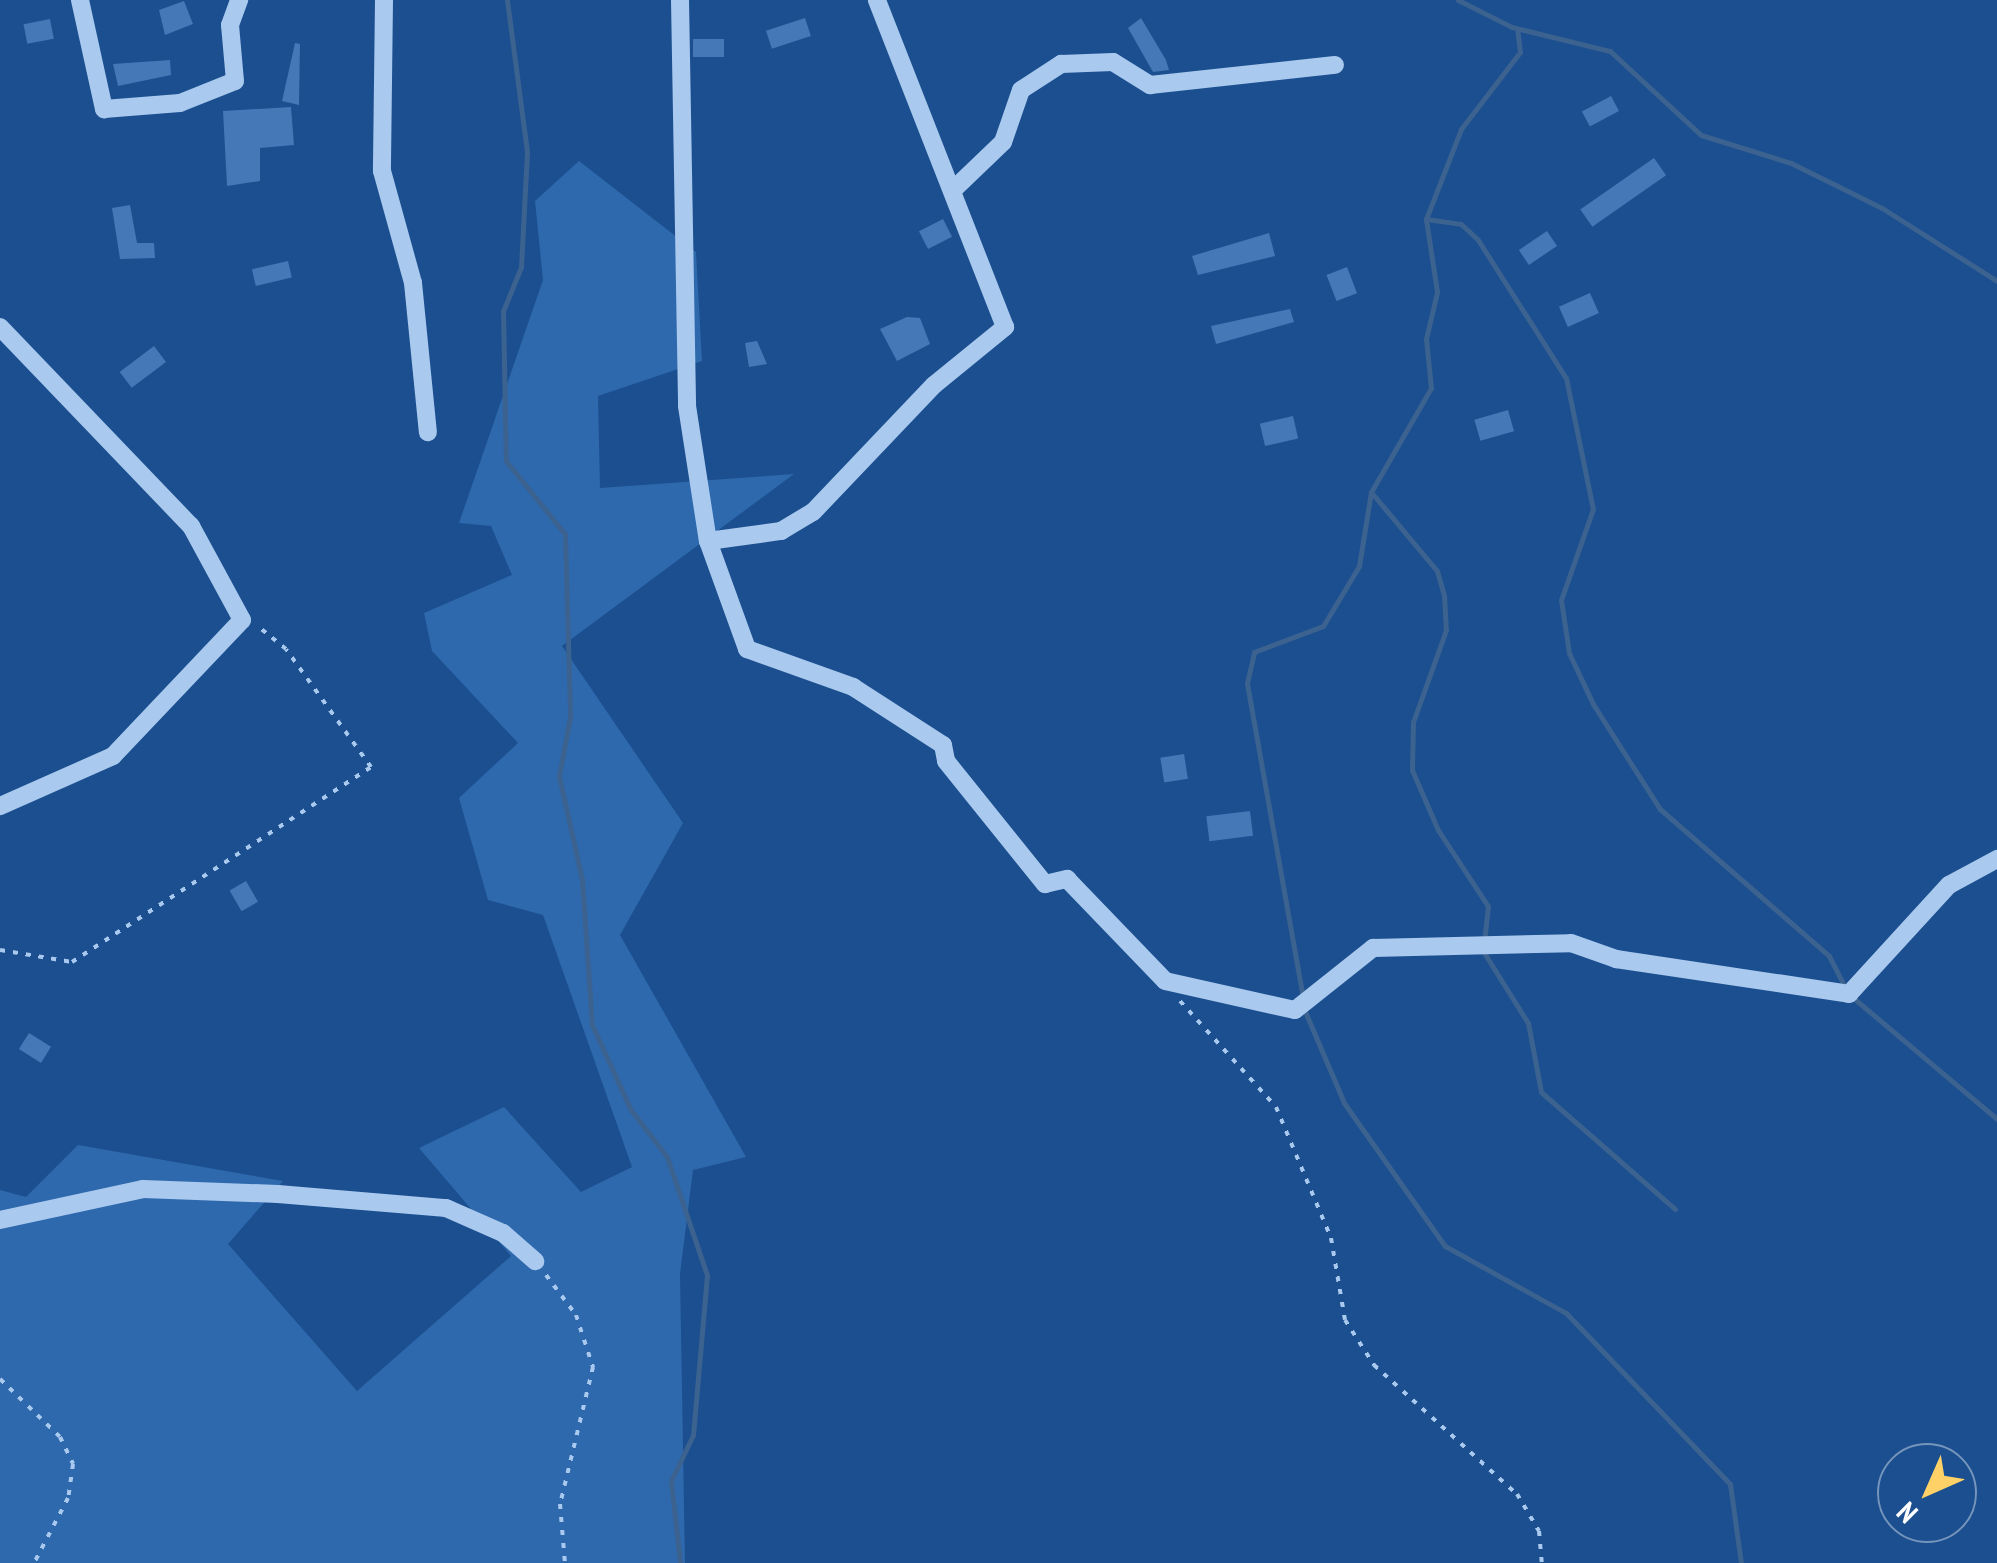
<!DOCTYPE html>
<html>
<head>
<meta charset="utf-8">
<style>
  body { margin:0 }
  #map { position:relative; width:1997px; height:1563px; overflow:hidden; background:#1b4f8f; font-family:"PT Sans Narrow",sans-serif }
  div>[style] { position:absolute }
  .green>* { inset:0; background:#2e69ad }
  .stream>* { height:5px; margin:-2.5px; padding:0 2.5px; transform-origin:2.5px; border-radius:2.5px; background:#3c6290 }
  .building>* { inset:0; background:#4478b7; transform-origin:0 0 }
  .path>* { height:4px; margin-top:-2px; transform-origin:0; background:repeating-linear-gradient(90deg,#a9c9ee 0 5px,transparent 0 13px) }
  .minor>* { height:18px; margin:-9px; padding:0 9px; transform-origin:9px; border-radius:9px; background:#a9c9ee }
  span { translate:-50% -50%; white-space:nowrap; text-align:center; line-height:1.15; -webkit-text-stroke:8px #1b4f8f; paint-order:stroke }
  .north { position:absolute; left:1877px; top:1443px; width:100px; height:100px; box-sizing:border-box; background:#1b4f8f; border:2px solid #7695bc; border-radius:50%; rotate:225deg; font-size:28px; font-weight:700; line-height:40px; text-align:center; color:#fff }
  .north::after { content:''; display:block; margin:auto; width:35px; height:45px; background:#ffd166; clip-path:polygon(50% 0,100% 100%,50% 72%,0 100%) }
</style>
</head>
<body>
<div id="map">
  <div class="green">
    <i style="clip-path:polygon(579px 161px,696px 252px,702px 361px,598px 396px,600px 488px,794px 474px,562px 646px,683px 823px,620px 935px,746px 1157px,693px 1170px,680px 1274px,685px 1563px,0 1563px,0 1190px,26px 1197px,78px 1145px,283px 1181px,228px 1244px,357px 1391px,511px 1256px,419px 1148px,504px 1107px,581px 1192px,632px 1167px,543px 915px,488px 900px,459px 798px,518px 743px,432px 651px,424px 613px,512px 575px,491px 526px,459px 523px,543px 280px,535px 201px)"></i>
  </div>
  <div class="stream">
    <i style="left:507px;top:0;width:153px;rotate:82.5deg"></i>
    <i style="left:527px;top:152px;width:115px;rotate:93deg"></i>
    <i style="left:521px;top:267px;width:48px;rotate:112.2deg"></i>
    <i style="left:503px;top:311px;width:150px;rotate:88.9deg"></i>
    <i style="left:506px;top:461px;width:94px;rotate:51.1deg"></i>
    <i style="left:565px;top:534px;width:183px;rotate:88.4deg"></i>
    <i style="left:570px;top:717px;width:60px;rotate:100.6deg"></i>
    <i style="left:559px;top:776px;width:107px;rotate:77.5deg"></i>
    <i style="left:582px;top:880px;width:145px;rotate:86.1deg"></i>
    <i style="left:592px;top:1025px;width:94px;rotate:65.4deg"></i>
    <i style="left:631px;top:1110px;width:59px;rotate:52.5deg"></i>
    <i style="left:667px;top:1157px;width:125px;rotate:71.3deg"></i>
    <i style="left:707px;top:1275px;width:161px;rotate:95deg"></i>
    <i style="left:693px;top:1435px;width:51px;rotate:115.6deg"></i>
    <i style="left:671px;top:1481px;width:82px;rotate:83.7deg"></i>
    <i style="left:1458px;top:0;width:60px;rotate:26.6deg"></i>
    <i style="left:1512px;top:27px;width:101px;rotate:13.8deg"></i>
    <i style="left:1610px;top:51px;width:124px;rotate:42.7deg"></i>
    <i style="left:1701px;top:135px;width:94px;rotate:17.3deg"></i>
    <i style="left:1791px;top:163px;width:102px;rotate:26.3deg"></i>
    <i style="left:1882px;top:208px;width:136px;rotate:32.4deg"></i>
    <i style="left:1426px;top:219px;width:35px;rotate:8deg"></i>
    <i style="left:1461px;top:224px;width:23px;rotate:43deg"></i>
    <i style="left:1478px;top:240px;width:164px;rotate:57.5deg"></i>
    <i style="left:1566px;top:378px;width:134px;rotate:78.4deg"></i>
    <i style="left:1593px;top:509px;width:96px;rotate:109.4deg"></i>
    <i style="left:1561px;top:600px;width:54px;rotate:81.4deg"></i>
    <i style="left:1569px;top:653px;width:56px;rotate:64.8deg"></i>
    <i style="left:1593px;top:704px;width:125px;rotate:57.5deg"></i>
    <i style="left:1660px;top:809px;width:224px;rotate:41deg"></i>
    <i style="left:1829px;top:956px;width:35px;rotate:63deg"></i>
    <i style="left:1371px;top:492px;width:103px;rotate:50.1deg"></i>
    <i style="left:1437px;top:571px;width:25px;rotate:74deg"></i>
    <i style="left:1444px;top:595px;width:35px;rotate:87deg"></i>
    <i style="left:1446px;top:630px;width:98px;rotate:109.7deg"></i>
    <i style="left:1413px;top:722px;width:48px;rotate:91.2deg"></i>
    <i style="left:1412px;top:770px;width:65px;rotate:66.6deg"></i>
    <i style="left:1438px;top:830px;width:91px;rotate:56.7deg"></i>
    <i style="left:1488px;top:906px;width:45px;rotate:96.3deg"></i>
    <i style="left:1483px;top:951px;width:85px;rotate:58deg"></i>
    <i style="left:1528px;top:1023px;width:70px;rotate:79.3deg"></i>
    <i style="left:1541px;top:1092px;width:178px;rotate:41.1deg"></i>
    <i style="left:1851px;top:996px;width:191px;rotate:40.1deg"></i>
    <i style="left:1303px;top:998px;width:320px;rotate:-100.1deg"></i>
    <i style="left:1247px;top:683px;width:32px;rotate:-77deg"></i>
    <i style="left:1254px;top:652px;width:74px;rotate:-20.6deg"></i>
    <i style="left:1323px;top:626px;width:70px;rotate:-59deg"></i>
    <i style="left:1359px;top:566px;width:75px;rotate:-80.8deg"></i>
    <i style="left:1371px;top:492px;width:120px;rotate:-60deg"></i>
    <i style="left:1431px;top:388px;width:49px;rotate:-95.8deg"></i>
    <i style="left:1426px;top:339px;width:48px;rotate:-76.8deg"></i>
    <i style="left:1437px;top:292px;width:74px;rotate:-98.6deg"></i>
    <i style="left:1426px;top:219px;width:97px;rotate:-68.7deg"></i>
    <i style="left:1461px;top:129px;width:97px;rotate:-52.5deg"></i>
    <i style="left:1520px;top:52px;width:23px;rotate:-97deg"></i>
    <i style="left:1304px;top:1009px;width:102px;rotate:66.9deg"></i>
    <i style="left:1344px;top:1103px;width:175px;rotate:54.8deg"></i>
    <i style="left:1445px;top:1246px;width:138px;rotate:29deg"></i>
    <i style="left:1566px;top:1313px;width:237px;rotate:46.2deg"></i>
    <i style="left:1730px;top:1484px;width:80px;rotate:82.1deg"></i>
  </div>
  <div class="building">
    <i style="clip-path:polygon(184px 1px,193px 24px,165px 35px,159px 10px)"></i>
    <i style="left:805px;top:18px;width:19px;height:41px;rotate:72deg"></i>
    <i style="clip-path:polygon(1141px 18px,1166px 60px,1169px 70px,1153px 72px,1128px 28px)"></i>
    <i style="left:50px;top:19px;width:20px;height:27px;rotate:79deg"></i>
    <i style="left:724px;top:39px;width:18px;height:31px;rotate:90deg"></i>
    <i style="clip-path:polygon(295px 43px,300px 44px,299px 105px,282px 101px)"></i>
    <i style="clip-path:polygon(170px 60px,171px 75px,118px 86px,113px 64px)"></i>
    <i style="left:1611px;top:96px;width:17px;height:33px;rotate:62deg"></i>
    <i style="clip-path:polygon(291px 107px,294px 145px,260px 148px,260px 181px,227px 186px,223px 111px)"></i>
    <i style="left:1654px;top:158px;width:21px;height:90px;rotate:55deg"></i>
    <i style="clip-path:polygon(130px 205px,137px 243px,154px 243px,155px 258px,120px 259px,112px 208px)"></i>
    <i style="left:943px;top:219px;width:20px;height:27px;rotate:63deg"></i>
    <i style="left:1547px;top:231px;width:18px;height:34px;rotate:56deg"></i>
    <i style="clip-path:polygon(1269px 233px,1275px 256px,1198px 275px,1192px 256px)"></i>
    <i style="left:288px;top:261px;width:17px;height:37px;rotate:77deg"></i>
    <i style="left:1347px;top:267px;width:28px;height:22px;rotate:69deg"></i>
    <i style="left:1590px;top:293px;width:22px;height:34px;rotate:66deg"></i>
    <i style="clip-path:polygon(1290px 309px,1294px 322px,1216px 344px,1211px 326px)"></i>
    <i style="clip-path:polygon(907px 317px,920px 318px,930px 344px,897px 361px,880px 329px)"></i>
    <i style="clip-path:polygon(757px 341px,767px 364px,749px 367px,745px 343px)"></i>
    <i style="left:154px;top:346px;width:20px;height:43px;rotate:53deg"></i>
    <i style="left:1508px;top:410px;width:22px;height:35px;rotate:74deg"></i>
    <i style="left:1293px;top:416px;width:23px;height:34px;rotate:77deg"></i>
    <i style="left:1184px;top:754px;width:25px;height:24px;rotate:81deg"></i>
    <i style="left:1250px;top:811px;width:25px;height:44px;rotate:83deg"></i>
    <i style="left:246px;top:881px;width:24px;height:19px;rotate:60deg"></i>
    <i style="left:29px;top:1033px;width:26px;height:19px;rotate:32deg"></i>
  </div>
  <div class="path">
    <i style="left:0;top:950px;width:73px;rotate:9.5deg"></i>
    <i style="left:72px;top:962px;width:357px;rotate:-33.1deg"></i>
    <i style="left:371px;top:767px;width:145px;rotate:-125.8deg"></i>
    <i style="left:286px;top:649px;width:38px;rotate:-141deg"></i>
    <i style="left:1180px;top:1001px;width:143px;rotate:47.8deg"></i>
    <i style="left:1276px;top:1107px;width:142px;rotate:67.2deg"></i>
    <i style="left:1331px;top:1238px;width:83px;rotate:80.3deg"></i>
    <i style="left:1345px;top:1320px;width:54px;rotate:57.2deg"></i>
    <i style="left:1374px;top:1365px;width:193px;rotate:42.1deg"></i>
    <i style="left:1517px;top:1494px;width:43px;rotate:59.3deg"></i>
    <i style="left:1539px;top:1531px;width:32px;rotate:85deg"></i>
    <i style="left:546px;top:1275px;width:50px;rotate:53.1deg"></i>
    <i style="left:576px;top:1315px;width:55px;rotate:71.9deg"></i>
    <i style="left:593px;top:1367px;width:141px;rotate:103.5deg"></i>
    <i style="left:560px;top:1504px;width:59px;rotate:85.2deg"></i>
    <i style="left:0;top:1379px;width:83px;rotate:44deg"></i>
    <i style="left:60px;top:1437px;width:30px;rotate:64deg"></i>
    <i style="left:73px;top:1464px;width:34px;rotate:98deg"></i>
    <i style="left:68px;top:1498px;width:73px;rotate:117.6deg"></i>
  </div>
  <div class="minor">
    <i style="left:80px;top:0;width:112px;rotate:77.6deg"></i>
    <i style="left:104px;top:109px;width:76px;rotate:-4.5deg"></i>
    <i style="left:180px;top:103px;width:59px;rotate:-21.8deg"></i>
    <i style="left:235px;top:81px;width:56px;rotate:-95.1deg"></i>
    <i style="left:230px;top:25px;width:27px;rotate:-70deg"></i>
    <i style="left:384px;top:0;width:171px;rotate:90.7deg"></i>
    <i style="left:382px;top:171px;width:116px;rotate:74.5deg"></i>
    <i style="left:413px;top:283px;width:150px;rotate:84.3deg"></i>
    <i style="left:680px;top:0;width:406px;rotate:89deg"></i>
    <i style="left:687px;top:406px;width:137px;rotate:81.2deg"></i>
    <i style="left:708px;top:541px;width:115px;rotate:70.1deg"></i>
    <i style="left:747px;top:649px;width:113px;rotate:19.7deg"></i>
    <i style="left:853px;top:687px;width:107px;rotate:32.8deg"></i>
    <i style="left:943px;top:745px;width:16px;rotate:79deg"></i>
    <i style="left:946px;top:761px;width:158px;rotate:51.2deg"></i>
    <i style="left:1045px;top:884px;width:23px;rotate:-13deg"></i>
    <i style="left:1067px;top:879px;width:141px;rotate:46.1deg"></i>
    <i style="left:1165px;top:981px;width:133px;rotate:12.6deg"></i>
    <i style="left:1295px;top:1010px;width:100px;rotate:-38.5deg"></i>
    <i style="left:1373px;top:948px;width:198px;rotate:-1.4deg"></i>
    <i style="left:1571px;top:943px;width:48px;rotate:19.6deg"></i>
    <i style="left:1616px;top:959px;width:236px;rotate:8.5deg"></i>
    <i style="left:1849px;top:994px;width:148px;rotate:-47.5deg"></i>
    <i style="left:1949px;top:885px;width:55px;rotate:-28.4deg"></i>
    <i style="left:953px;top:190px;width:69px;rotate:-43.8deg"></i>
    <i style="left:1003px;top:142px;width:55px;rotate:-70.9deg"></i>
    <i style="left:1021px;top:90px;width:48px;rotate:-33deg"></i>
    <i style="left:1061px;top:64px;width:52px;rotate:-2.2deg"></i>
    <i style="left:1113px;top:62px;width:44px;rotate:31.9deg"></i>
    <i style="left:1150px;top:85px;width:186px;rotate:-6.2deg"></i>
    <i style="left:0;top:327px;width:276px;rotate:46.2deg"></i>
    <i style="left:191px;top:526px;width:107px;rotate:61.5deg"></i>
    <i style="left:242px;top:620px;width:187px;rotate:133.5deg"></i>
    <i style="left:113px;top:756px;width:124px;rotate:156.1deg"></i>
    <i style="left:708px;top:541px;width:74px;rotate:-7.8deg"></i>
    <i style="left:781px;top:531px;width:37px;rotate:-31deg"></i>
    <i style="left:813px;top:512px;width:175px;rotate:-46.4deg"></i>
    <i style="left:934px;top:385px;width:92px;rotate:-39.2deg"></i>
    <i style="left:1005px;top:327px;width:351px;rotate:-111.4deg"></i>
    <i style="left:0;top:1220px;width:146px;rotate:-12.2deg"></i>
    <i style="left:143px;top:1189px;width:135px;rotate:2.1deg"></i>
    <i style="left:278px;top:1194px;width:169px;rotate:4.8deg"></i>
    <i style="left:446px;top:1208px;width:62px;rotate:23.7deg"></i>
    <i style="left:503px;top:1233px;width:43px;rotate:41.2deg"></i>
  </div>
  <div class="north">N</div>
</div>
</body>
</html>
